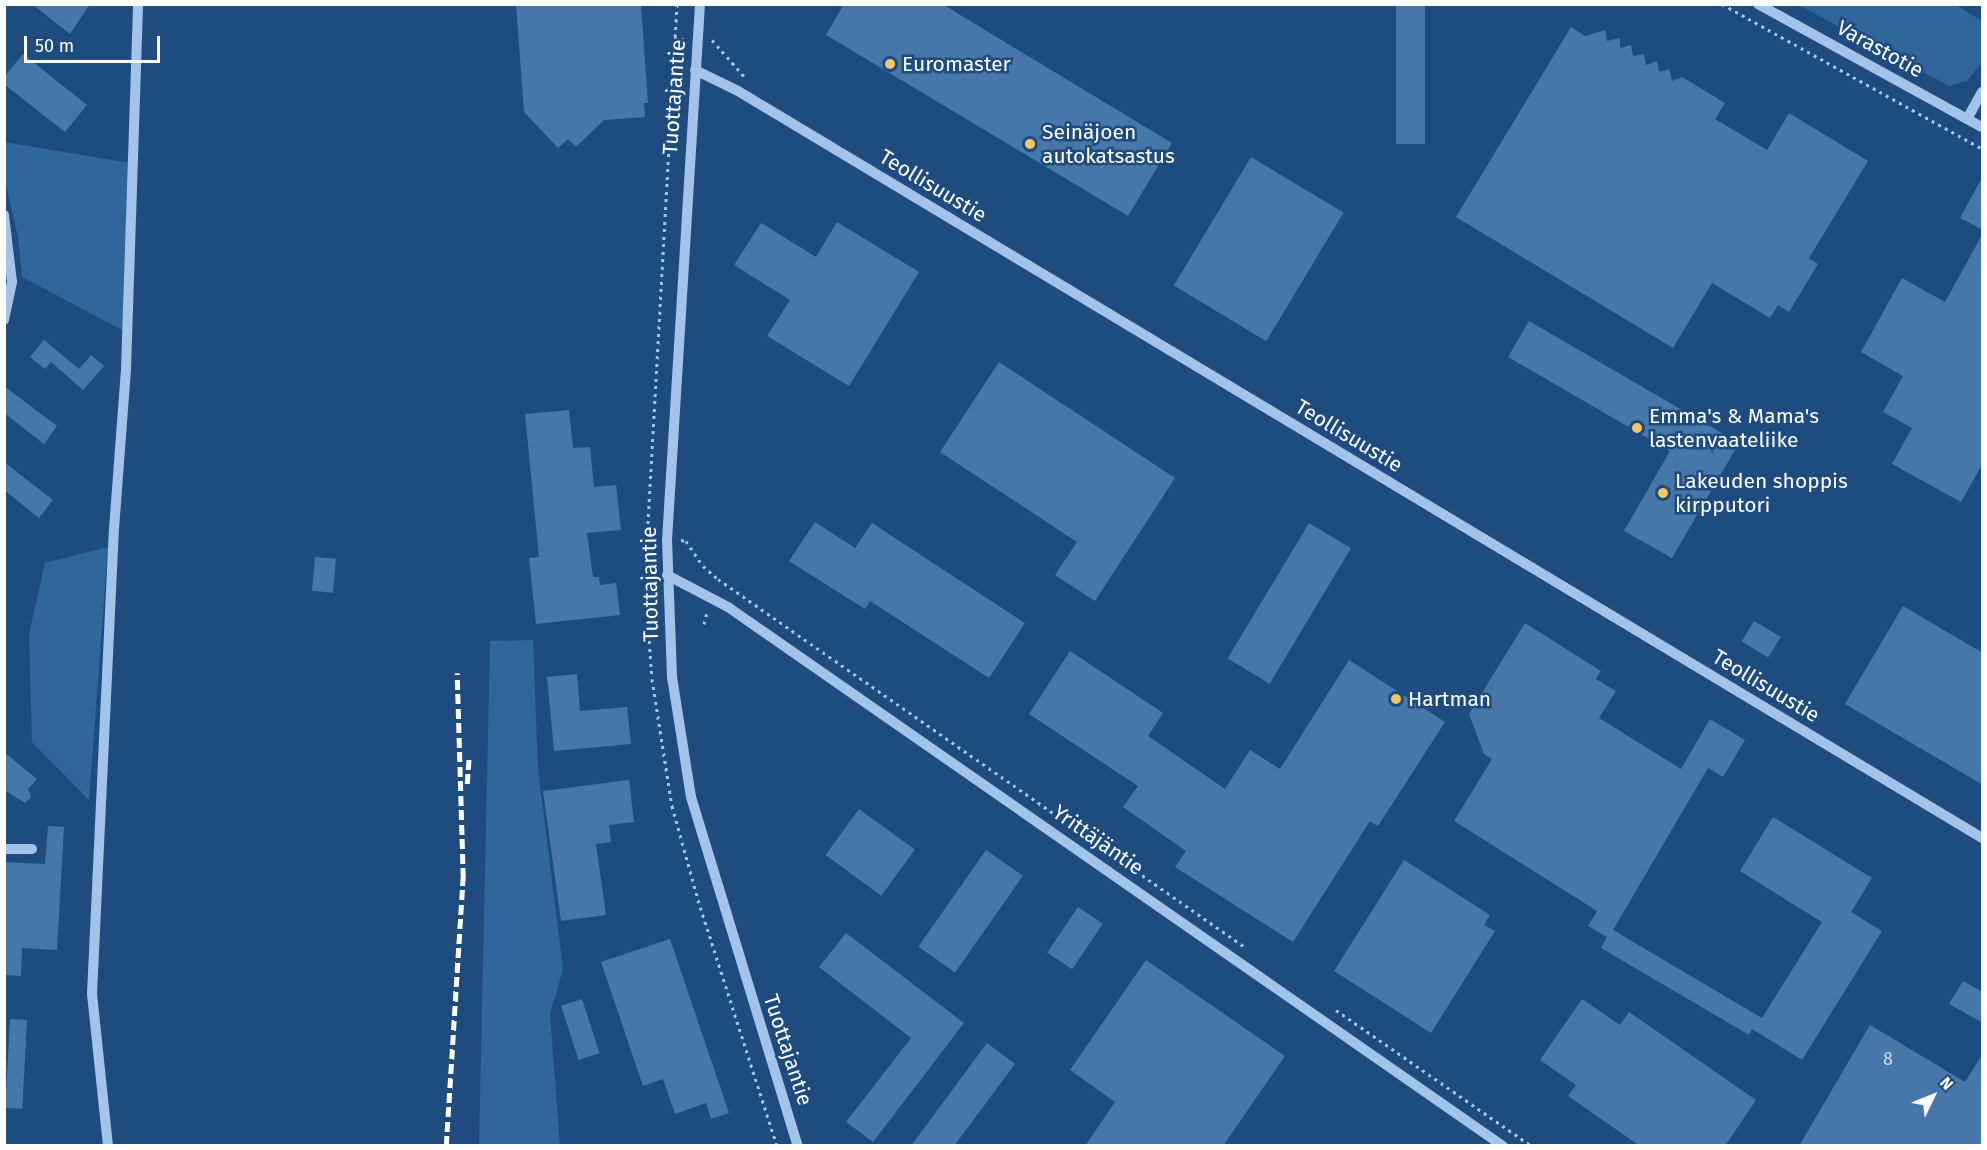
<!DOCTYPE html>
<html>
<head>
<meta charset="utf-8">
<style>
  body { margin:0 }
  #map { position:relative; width:1987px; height:1150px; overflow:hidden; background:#1f4c7e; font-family:"Fira Sans",sans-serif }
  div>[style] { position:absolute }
  .green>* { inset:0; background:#31669c }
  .building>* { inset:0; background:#4776a8; transform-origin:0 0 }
  .path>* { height:3px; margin-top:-1.5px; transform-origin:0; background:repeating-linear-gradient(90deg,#a2c4e8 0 3px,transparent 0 7.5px) }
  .minor>* { height:10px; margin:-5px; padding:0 5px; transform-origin:5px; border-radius:5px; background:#a2c4e8 }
  .rail>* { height:4.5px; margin-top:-2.25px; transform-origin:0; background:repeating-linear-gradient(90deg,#fff 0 10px,transparent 0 14.5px) }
  .dots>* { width:16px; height:16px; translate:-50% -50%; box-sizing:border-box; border:3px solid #1f4c7e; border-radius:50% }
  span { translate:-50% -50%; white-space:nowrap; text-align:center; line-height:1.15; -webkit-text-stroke:5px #1f4c7e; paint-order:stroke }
  .number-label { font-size:18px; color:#d1dde9 }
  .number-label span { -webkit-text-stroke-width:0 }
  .street-label { font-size:21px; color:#fff }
  .poi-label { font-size:21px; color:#fff }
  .left { translate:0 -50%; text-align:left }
  .frame { position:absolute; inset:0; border:6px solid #fff; pointer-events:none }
  .north { position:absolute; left:1903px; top:1066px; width:60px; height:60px; -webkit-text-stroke:4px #1f4c7e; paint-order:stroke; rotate:47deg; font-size:16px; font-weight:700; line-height:24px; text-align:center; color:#fff }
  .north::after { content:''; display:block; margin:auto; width:21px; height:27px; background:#fff; clip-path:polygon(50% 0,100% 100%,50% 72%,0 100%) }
  .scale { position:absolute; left:24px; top:36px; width:136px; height:27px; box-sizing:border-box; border:3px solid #fff; border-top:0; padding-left:8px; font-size:18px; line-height:21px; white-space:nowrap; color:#fff; -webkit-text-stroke:4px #1f4c7e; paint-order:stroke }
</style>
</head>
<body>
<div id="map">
  <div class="green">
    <i style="clip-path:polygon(1799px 5px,1956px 5px,1982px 21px,1982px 62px,1967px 81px,1949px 86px)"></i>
    <i style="clip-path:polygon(4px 142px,130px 163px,126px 332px,22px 277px,18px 237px,5px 180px)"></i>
    <i style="clip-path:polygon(108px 547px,89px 800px,32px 742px,29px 634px,45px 563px)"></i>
    <i style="clip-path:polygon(533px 640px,538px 769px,563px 969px,550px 1014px,560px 1145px,479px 1145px,490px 641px)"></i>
  </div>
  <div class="building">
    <i style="clip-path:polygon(32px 4px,90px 4px,70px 34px)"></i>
    <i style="clip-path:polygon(516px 4px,641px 4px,648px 103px,644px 103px,645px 117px,604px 120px,576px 147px,568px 139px,558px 148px,524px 112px)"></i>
    <i style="clip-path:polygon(844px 4px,942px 4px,1172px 143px,1128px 216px,826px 35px)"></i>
    <i style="left:1396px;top:4px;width:29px;height:140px"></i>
    <i style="clip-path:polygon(1571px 27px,1585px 36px,1605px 30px,1607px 41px,1620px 38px,1620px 48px,1631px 45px,1633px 56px,1644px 54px,1646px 65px,1657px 61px,1659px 72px,1669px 69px,1672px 81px,1682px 77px,1725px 103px,1715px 119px,1767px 150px,1789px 113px,1868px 161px,1809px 258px,1818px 264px,1789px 312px,1778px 305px,1770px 318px,1712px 283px,1673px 348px,1456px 217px)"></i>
    <i style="clip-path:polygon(23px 54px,87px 105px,65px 132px,4px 84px,4px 77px)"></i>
    <i style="left:1251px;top:157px;width:108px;height:150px;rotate:31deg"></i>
    <i style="clip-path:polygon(1983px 176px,1983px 230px,1960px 218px)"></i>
    <i style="clip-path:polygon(837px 222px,919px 272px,849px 386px,767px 336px,790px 300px,734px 265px,761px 223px,816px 257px)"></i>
    <i style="clip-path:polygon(1983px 233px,1983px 463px,1961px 502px,1892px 464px,1912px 428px,1883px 412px,1903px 376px,1861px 352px,1902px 278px,1945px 302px)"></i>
    <i style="clip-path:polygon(1529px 321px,1739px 443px,1672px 558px,1624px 531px,1670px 451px,1508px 357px)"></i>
    <i style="clip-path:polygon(44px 340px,79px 369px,91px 355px,104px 366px,83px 390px,51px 362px,45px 369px,30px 357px)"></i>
    <i style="clip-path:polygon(999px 362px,1175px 478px,1095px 601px,1055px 575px,1077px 542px,940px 452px)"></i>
    <i style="clip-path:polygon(4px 386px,57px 426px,44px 444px,4px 413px)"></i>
    <i style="clip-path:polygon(569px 410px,573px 448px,590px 447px,594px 487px,616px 485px,621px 530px,587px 533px,593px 577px,599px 577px,600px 585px,616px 583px,620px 615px,536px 624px,529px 558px,539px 557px,525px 414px)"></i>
    <i style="clip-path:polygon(4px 462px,53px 500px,39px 518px,4px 490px)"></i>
    <i style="clip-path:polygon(815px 522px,855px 548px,872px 523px,1025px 623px,989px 678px,870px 601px,865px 609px,789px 561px)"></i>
    <i style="left:1309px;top:523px;width:49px;height:158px;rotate:31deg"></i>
    <i style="left:315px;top:557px;width:21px;height:34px;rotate:5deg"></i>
    <i style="clip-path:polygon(1903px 606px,1983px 653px,1983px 785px,1845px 704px)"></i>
    <i style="left:1754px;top:621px;width:31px;height:24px;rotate:31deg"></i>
    <i style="clip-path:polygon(1525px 623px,1601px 671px,1596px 679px,1616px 691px,1599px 718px,1681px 769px,1710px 719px,1745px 740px,1723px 777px,1708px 768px,1613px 930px,1762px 1018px,1822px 922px,1740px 871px,1773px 817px,1872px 878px,1851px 912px,1882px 931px,1802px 1060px,1752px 1029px,1749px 1035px,1601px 948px,1607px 937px,1588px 926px,1597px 911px,1454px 821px,1492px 759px,1484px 754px,1469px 714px)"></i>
    <i style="clip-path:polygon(1070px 651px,1163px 713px,1148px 736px,1225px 789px,1250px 750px,1280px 769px,1349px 660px,1445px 722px,1378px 826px,1370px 821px,1293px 942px,1175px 867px,1186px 851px,1123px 807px,1138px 786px,1029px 714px)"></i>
    <i style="clip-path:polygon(577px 674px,580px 711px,627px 707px,631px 744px,554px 751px,547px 677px)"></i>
    <i style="clip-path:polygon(4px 752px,37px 779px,28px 789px,31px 797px,25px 803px,4px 790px)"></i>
    <i style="clip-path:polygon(629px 780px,634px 822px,609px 825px,611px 842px,596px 844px,606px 915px,561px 921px,543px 791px)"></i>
    <i style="left:859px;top:809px;width:69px;height:57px;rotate:36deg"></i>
    <i style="clip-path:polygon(48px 826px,64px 827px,57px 950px,22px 948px,21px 976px,4px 975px,4px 862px,45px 864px)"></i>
    <i style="left:986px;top:850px;width:45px;height:118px;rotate:35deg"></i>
    <i style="clip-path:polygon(1404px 860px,1490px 915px,1484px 925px,1495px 931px,1431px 1033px,1334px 971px)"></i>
    <i style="left:1078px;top:907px;width:30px;height:55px;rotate:34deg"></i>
    <i style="clip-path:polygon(846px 933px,964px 1023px,873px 1142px,846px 1122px,911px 1038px,819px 967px)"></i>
    <i style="clip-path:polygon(670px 939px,729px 1113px,711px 1119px,706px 1103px,675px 1114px,663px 1079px,643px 1086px,601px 962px)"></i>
    <i style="clip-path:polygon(1146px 960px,1285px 1056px,1223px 1146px,1085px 1146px,1115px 1102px,1070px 1070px)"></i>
    <i style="clip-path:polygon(1963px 981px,1983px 992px,1983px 1023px,1949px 1004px)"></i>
    <i style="left:582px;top:999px;width:57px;height:22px;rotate:72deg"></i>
    <i style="clip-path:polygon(1582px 999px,1620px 1025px,1629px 1012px,1756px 1100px,1725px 1146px,1640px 1146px,1568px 1096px,1576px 1085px,1540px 1060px)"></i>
    <i style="left:10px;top:1019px;width:17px;height:89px;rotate:3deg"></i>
    <i style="clip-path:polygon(1870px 1025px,1965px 1082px,1983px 1053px,1983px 1146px,1799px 1146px)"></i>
    <i style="clip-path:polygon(987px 1043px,1015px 1064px,954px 1146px,911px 1146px)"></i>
  </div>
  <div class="path">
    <i style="left:677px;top:4px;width:537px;rotate:93.2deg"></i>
    <i style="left:647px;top:540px;width:56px;rotate:91deg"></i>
    <i style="left:646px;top:596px;width:83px;rotate:85.9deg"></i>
    <i style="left:652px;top:679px;width:129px;rotate:81.1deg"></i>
    <i style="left:672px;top:806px;width:98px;rotate:74.5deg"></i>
    <i style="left:698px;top:900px;width:258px;rotate:72.2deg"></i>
    <i style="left:1722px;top:4px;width:298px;rotate:29.1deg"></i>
    <i style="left:674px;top:38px;width:10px;rotate:6deg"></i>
    <i style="left:712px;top:40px;width:48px;rotate:48.4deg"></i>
    <i style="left:681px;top:540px;width:5px;rotate:11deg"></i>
    <i style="left:686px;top:541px;width:30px;rotate:56deg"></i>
    <i style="left:703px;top:566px;width:20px;rotate:41deg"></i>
    <i style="left:718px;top:579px;width:643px;rotate:34.93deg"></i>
    <i style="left:704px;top:624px;width:12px;rotate:-76deg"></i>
    <i style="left:1336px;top:1010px;width:239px;rotate:34.8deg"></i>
  </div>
  <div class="minor">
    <i style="left:700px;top:4px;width:537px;rotate:93.52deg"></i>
    <i style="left:667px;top:540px;width:137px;rotate:87.9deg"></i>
    <i style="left:672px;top:677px;width:121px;rotate:81deg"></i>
    <i style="left:691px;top:797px;width:365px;rotate:73deg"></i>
    <i style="left:1758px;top:4px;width:256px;rotate:28.8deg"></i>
    <i style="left:695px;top:70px;width:48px;rotate:26deg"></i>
    <i style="left:738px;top:91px;width:1451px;rotate:30.98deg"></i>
    <i style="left:1967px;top:119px;width:31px;rotate:-61deg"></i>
    <i style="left:4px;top:215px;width:67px;rotate:83.2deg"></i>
    <i style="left:12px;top:282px;width:39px;rotate:102deg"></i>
    <i style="left:667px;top:575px;width:69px;rotate:27.7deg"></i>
    <i style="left:728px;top:607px;width:944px;rotate:34.82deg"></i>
    <i style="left:4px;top:849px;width:28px"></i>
    <i style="left:108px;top:1146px;width:153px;rotate:-96deg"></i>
    <i style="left:92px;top:994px;width:466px;rotate:-87.3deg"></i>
    <i style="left:114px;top:529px;width:160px;rotate:-85.7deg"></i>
    <i style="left:126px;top:369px;width:365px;rotate:-88.1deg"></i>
  </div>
  <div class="rail">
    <i style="left:467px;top:784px;width:28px;rotate:-86deg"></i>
    <i style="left:446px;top:1146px;width:269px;rotate:-86.4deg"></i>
    <i style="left:463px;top:878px;width:205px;rotate:-91.7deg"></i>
  </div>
  <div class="dots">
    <i style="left:890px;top:64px;background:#f6c661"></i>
    <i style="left:1030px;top:144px;background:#f6c661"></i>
    <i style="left:1637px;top:428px;background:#f6c661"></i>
    <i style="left:1663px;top:493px;background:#f6c661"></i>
    <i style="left:1396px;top:699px;background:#f6c661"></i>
  </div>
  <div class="number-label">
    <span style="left:1888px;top:1059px">8</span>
  </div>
  <div class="street-label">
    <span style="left:1880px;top:49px;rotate:29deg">Varastotie</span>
    <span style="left:674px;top:97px;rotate:-86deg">Tuottajantie</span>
    <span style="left:933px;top:186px;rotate:31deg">Teollisuustie</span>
    <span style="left:1349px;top:436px;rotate:31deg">Teollisuustie</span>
    <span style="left:650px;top:584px;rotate:-91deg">Tuottajantie</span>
    <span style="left:1766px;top:686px;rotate:31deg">Teollisuustie</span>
    <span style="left:1098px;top:840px;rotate:35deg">Yrittäjäntie</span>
    <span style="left:788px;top:1050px;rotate:72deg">Tuottajantie</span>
  </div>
  <div class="poi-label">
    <span class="left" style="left:902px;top:64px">Euromaster</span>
    <span class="left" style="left:1042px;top:144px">Seinäjoen<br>autokatsastus</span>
    <span class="left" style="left:1649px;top:428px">Emma's &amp; Mama's<br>lastenvaateliike</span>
    <span class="left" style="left:1675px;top:493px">Lakeuden shoppis<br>kirpputori</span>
    <span class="left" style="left:1408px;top:699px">Hartman</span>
  </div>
  <div class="frame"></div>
  <div class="north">N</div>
  <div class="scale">50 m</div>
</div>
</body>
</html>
